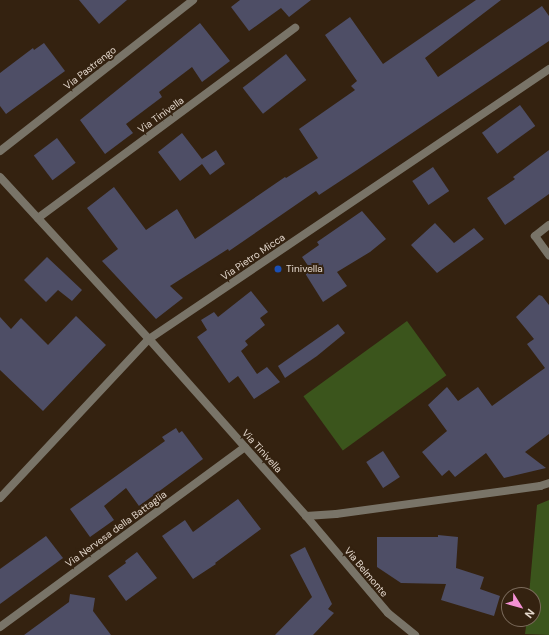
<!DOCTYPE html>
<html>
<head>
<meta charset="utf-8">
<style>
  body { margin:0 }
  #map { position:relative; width:549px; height:635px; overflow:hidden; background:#342210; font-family:"DM Sans",sans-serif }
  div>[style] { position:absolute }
  .green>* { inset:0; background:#3b551c; transform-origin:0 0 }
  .building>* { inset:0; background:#4e4e66; transform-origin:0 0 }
  .service>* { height:8px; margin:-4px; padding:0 4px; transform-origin:4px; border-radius:4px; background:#797468 }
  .minor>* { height:8px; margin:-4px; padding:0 4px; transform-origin:4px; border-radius:4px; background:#797468 }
  .dots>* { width:11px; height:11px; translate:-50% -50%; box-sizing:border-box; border:2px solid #342210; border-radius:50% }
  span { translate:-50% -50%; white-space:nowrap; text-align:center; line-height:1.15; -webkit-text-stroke:4px #342210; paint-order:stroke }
  .street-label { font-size:10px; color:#e3d7cc }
  .poi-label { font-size:10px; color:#e3d7cc }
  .left { translate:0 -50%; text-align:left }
  .north { position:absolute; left:501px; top:587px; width:40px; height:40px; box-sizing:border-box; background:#342210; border:1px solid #7a6a5b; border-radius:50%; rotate:127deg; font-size:11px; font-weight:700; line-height:16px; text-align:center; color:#e3d7cc }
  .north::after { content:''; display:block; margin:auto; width:14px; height:18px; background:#f491d4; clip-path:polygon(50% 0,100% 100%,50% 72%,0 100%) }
</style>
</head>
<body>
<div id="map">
  <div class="green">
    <i style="left:407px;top:321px;width:67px;height:128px;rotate:54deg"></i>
    <i style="clip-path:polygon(549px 500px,549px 635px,525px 634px,527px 619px,533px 619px,533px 595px,529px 595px,537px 505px)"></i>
  </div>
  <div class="building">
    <i style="clip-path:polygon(79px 0,127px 0,99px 24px)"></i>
    <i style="clip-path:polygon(240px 0,311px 0,289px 17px,281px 8px,249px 31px,231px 7px)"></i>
    <i style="clip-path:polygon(476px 0,501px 0,425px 58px,438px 77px,542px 6px,549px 16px,549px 41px,357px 170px,319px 195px,316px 191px,229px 251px,228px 249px,170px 286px,183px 298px,156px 319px,102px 261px,118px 249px,87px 208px,114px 187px,146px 230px,177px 209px,195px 239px,285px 177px,286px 178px,318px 158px,299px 129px,355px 90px,351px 86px,357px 81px,325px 35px,350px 17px,383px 64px)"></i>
    <i style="clip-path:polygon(200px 23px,230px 61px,202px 82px,192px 67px,159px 92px,162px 97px,126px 124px,133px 133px,105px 154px,80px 120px)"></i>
    <i style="clip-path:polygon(44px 43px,65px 71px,6px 114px,0 106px,0 73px,33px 48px,34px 50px)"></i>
    <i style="left:286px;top:54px;width:33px;height:55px;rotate:52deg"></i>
    <i style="left:520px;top:105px;width:26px;height:47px;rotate:54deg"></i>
    <i style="clip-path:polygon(182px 133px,202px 159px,216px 150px,225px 164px,210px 175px,202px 164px,180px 181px,158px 152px)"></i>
    <i style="left:57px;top:138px;width:31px;height:29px;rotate:53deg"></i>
    <i style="clip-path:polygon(549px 150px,549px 194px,505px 225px,487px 198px,515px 179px,513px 177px)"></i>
    <i style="left:433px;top:167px;width:29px;height:25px;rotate:56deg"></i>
    <i style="clip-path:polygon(362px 211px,386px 239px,370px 252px,337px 272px,347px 286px,323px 302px,303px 270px,309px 267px,302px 257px,319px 245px,317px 242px)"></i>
    <i style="clip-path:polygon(435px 223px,454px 243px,474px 228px,484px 239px,437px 273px,411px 245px)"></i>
    <i style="clip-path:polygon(47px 257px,82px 290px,72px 301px,58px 290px,46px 302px,24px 280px)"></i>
    <i style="clip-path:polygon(251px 291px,268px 312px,260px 318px,265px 325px,245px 341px,248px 345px,241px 351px,257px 374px,267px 367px,280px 382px,254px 399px,238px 376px,229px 383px,197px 337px,207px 330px,201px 320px,214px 312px,218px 317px)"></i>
    <i style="clip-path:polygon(539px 295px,542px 296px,549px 305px,549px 434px,525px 452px,546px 468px,504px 478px,486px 453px,455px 477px,449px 470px,442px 476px,422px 452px,447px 431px,428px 405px,447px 387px,458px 401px,478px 387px,492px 406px,545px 368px,527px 344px,534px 339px,516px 317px)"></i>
    <i style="clip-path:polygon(76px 316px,106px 345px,43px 411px,0 370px,0 317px,11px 329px,21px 318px,48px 345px)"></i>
    <i style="clip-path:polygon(338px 324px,345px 333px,317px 356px,285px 378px,278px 366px)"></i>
    <i style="clip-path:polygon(176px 428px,179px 433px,182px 431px,203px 459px,139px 506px,126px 488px,104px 506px,114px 520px,90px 537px,70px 509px,165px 441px,162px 437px)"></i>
    <i style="left:383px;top:451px;width:31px;height:20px;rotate:57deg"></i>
    <i style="clip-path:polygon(238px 499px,261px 529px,215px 563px,216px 564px,193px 579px,162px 536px,185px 520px,193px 532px)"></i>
    <i style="clip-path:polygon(438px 535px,458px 537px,456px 568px,484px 577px,480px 589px,500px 596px,494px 616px,441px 600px,446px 584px,401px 583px,377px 567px,377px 537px,438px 537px)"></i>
    <i style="clip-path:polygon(46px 536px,63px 558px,0 604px,0 569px)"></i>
    <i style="clip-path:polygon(305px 547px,332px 604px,328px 609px,334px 613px,313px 635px,275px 635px,312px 597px,290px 555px)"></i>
    <i style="clip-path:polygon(137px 552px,157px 578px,126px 601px,108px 576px,126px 563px,125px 561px)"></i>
    <i style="clip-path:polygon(70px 594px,95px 598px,93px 611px,111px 635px,24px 635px,69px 602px)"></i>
  </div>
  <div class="service">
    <i style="left:549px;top:225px;width:18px;rotate:142deg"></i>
    <i style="left:535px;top:236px;width:24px;rotate:54deg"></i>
  </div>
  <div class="minor">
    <i style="left:0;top:151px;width:245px;rotate:-38deg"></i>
    <i style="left:0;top:177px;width:220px;rotate:47.4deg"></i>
    <i style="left:149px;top:339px;width:237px;rotate:48.4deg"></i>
    <i style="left:306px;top:516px;width:30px;rotate:-4deg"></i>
    <i style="left:336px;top:514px;width:206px;rotate:-7.8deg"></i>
    <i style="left:540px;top:486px;width:9px;rotate:-18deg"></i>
    <i style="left:38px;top:218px;width:320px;rotate:-36.5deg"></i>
    <i style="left:0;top:498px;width:218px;rotate:-46.9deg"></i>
    <i style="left:149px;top:339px;width:483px;rotate:-34deg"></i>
    <i style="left:306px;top:516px;width:127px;rotate:49.8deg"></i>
    <i style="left:388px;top:613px;width:35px;rotate:39deg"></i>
    <i style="left:0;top:627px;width:304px;rotate:-36.3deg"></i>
  </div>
  <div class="dots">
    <i style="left:278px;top:269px;background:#1a4fb4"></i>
  </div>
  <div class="street-label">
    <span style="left:90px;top:68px;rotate:-38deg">Via Pastrengo</span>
    <span style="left:161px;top:115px;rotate:-36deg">Via Tinivella</span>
    <span style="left:253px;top:257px;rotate:-34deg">Via Pietro Micca</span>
    <span style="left:262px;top:451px;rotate:48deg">Via Tinivella</span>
    <span style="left:116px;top:529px;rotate:-36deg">Via Nervesa della Battaglia</span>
    <span style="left:366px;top:572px;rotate:50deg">Via Belmonte</span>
  </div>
  <div class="poi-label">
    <span class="left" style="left:286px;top:269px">Tinivella</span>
  </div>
  <div class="north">N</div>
</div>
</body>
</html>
